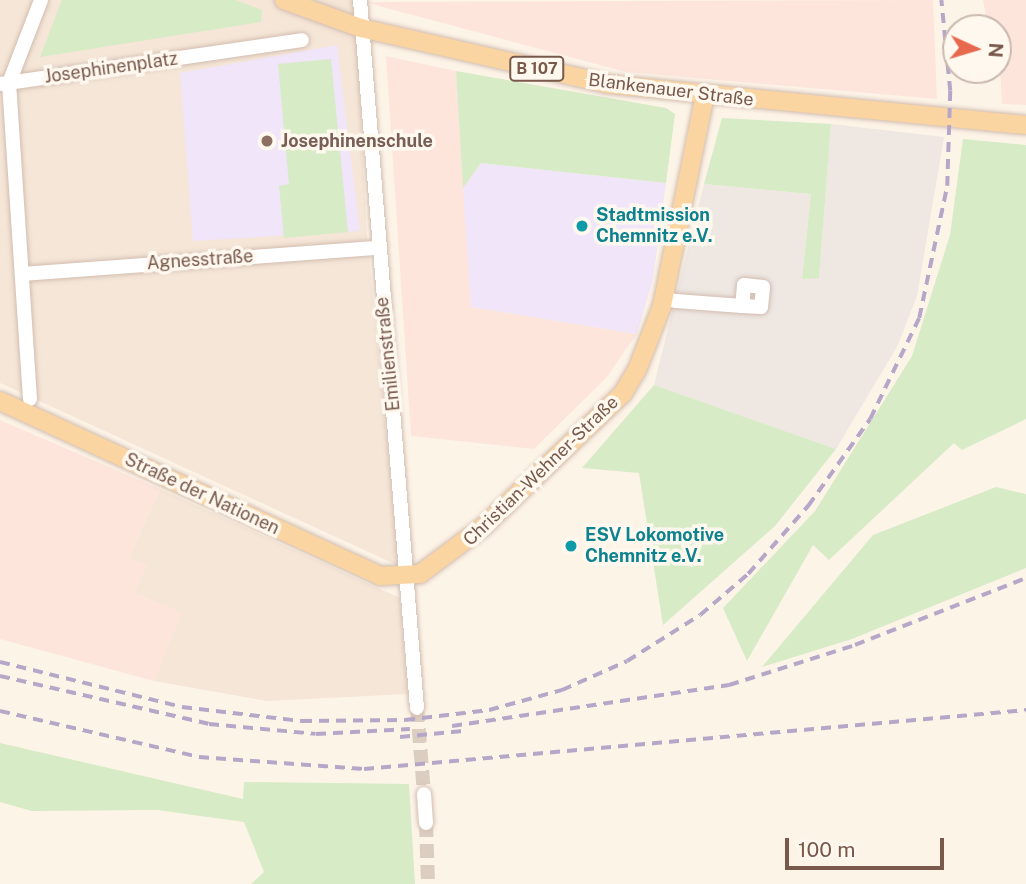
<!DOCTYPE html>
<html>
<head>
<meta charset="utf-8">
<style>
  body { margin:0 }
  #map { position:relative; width:1026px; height:884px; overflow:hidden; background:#fdf4e8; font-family:"Public Sans",sans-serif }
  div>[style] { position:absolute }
  .residential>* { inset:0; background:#f5e6d7 }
  .commercial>* { inset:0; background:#fde5dc }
  .industrial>* { inset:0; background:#eee7e2 }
  .education>* { inset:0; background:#f1e5f9 }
  .green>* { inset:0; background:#d7ebc6 }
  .minor-tunnel>* { height:14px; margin-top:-7px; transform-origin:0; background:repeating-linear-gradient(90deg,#dccdc1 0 14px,transparent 0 21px) }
  .roads { filter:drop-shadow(0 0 2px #d2bdb0) drop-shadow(0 0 2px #d2bdb0) }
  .minor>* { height:14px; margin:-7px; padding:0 7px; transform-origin:7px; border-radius:7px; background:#fff }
  .major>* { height:18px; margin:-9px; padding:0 9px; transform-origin:9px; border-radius:9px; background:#fbd5a1 }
  .rail>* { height:3.5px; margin-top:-1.75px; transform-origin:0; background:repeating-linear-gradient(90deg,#b6a6c8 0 10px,transparent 0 17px) }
  .dots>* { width:19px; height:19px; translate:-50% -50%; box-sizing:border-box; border:4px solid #fff8ef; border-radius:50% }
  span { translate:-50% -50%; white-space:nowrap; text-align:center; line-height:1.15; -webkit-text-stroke:7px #fff8ef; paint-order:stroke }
  .shield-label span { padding:2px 5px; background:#fff8ef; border:2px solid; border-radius:5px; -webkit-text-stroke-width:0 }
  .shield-label { font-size:16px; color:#78594b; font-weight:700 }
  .street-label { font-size:18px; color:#78594b }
  .education-label { font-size:18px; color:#785e54; font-weight:700 }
  .left { translate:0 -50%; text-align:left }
  .culture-label { font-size:18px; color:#0d838f; font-weight:700 }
  .north { position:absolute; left:942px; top:14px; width:70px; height:70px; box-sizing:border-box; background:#fff8ef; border:2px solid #c9b8ad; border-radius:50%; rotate:94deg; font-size:19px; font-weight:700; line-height:28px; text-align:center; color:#78594b }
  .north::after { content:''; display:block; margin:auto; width:24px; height:32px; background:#e7684d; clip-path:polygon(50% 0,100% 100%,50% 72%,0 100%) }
  .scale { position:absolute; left:785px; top:838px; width:159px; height:32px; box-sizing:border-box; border:4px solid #78594b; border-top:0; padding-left:9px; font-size:21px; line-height:24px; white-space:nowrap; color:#78594b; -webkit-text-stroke:5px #fff8ef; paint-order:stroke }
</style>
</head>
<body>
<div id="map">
  <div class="residential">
    <i style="clip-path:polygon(0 0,355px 0,367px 237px,399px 566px,0 383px)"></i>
    <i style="clip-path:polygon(160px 489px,400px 598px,408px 694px,267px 701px,154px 681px,181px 613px,135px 593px,129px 557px)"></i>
  </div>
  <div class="commercial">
    <i style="clip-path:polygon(933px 0,937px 99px,626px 72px,364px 2px)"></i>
    <i style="clip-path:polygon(983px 0,1026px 0,1026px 105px,1002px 104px,998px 28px,988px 28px)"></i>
    <i style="clip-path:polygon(386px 56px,456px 71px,471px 307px,637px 334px,606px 378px,534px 449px,411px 436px)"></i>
    <i style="clip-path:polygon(0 420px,160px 489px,129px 557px,147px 565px,135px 593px,182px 613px,154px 681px,0 639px)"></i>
  </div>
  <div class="industrial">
    <i style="clip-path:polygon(831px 124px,944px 137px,917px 296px,897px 347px,836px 449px,654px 385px,704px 184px,811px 194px,802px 278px,819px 277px)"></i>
  </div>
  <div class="education">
    <i style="clip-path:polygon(337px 45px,360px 231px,193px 241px,180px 73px)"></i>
    <i style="clip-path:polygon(481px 163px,666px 183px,653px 279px,637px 334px,471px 307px,463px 188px)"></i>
  </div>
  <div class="green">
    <i style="clip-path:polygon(62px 0,235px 0,262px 10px,261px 22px,40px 57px)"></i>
    <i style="clip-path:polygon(331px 59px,348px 232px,284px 238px,279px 186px,289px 184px,278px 64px)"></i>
    <i style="clip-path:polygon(456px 71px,666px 108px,675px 114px,666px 183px,481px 163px,463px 188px)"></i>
    <i style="clip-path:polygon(722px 118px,831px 124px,819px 278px,802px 279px,811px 194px,704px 184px)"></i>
    <i style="clip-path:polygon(963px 139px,1026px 145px,1026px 419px,962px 450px,954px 443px,829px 560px,813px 545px,747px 661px,723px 608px,815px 511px,912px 356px,950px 235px)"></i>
    <i style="clip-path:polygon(654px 385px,836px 449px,775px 526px,663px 625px,639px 473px,582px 468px)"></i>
    <i style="clip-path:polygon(996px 487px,1026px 494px,1026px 568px,852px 639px,762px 667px,873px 535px)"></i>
    <i style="clip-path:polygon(0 743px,243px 799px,244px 782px,409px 784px,415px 884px,251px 884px,264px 872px,244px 822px,157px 810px,32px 811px,0 802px)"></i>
  </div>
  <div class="minor-tunnel">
    <i style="left:417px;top:708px;width:86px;rotate:85.3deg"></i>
    <i style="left:426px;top:823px;width:61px;rotate:88.1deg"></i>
  </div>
  <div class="roads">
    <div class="minor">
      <i style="left:360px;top:0;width:710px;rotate:85.4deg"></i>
      <i style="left:1px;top:84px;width:304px;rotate:-8.3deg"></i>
      <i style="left:22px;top:274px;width:357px;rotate:-4.2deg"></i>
      <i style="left:664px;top:299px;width:12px;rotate:9deg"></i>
      <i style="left:676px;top:301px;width:66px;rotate:4.3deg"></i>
      <i style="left:742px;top:306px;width:19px;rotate:3deg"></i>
      <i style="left:761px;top:307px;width:20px;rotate:-84deg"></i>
      <i style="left:763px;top:287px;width:19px;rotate:-174deg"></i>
      <i style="left:744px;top:285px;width:21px;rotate:95deg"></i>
      <i style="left:30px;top:399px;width:317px;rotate:-93.8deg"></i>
      <i style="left:9px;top:83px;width:89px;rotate:-68.9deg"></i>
      <i style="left:424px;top:794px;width:29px;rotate:86deg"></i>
    </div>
    <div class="major">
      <i style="left:284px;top:0;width:82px;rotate:20deg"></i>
      <i style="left:361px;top:28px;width:252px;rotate:12.8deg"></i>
      <i style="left:607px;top:84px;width:421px;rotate:5.6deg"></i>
      <i style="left:0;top:401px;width:418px;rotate:24.7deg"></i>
      <i style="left:380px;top:576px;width:40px;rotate:-2.9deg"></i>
      <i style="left:420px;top:574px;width:79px;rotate:-36.7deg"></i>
      <i style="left:483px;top:527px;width:194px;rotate:-43.7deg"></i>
      <i style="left:623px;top:393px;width:27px;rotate:-59deg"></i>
      <i style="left:637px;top:370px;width:69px;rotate:-68.7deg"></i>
      <i style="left:662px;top:306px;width:215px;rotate:-78.5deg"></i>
    </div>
  </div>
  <div class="rail">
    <i style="left:0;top:662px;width:187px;rotate:13.9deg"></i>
    <i style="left:182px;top:707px;width:121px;rotate:6.7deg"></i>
    <i style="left:302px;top:721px;width:103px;rotate:-0.6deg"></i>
    <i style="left:405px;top:720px;width:85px;rotate:-6.8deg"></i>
    <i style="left:489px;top:710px;width:76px;rotate:-15.3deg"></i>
    <i style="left:562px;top:690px;width:71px;rotate:-24deg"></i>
    <i style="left:627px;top:661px;width:86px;rotate:-32.2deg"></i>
    <i style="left:700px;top:615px;width:63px;rotate:-40.5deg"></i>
    <i style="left:748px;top:574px;width:91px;rotate:-48.6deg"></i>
    <i style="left:808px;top:506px;width:107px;rotate:-54.5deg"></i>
    <i style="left:870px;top:419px;width:112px;rotate:-64.1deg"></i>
    <i style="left:919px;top:318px;width:135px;rotate:-78deg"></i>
    <i style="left:947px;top:186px;width:95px;rotate:-88.2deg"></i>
    <i style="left:950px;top:91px;width:91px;rotate:-95.6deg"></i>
    <i style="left:0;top:676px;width:214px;rotate:12.9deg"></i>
    <i style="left:209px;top:724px;width:107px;rotate:5.3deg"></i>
    <i style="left:316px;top:734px;width:94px;rotate:-3deg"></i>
    <i style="left:0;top:711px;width:204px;rotate:13deg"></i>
    <i style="left:199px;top:757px;width:165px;rotate:4.2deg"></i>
    <i style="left:364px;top:769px;width:665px;rotate:-5.09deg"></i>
    <i style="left:452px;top:726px;width:280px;rotate:-8.4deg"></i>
    <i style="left:729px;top:685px;width:132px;rotate:-17.6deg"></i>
    <i style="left:855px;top:645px;width:184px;rotate:-21.4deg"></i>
    <i style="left:400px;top:737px;width:63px;rotate:-5.4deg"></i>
  </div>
  <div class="dots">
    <i style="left:267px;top:141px;background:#8d6e63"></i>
    <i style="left:582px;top:226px;background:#0f9aa8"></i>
    <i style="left:571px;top:546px;background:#0f9aa8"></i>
  </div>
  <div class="shield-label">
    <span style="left:537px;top:69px">B 107</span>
  </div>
  <div class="street-label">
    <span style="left:111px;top:68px;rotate:-8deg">Josephinenplatz</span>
    <span style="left:671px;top:90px;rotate:7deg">Blankenauer Straße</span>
    <span style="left:200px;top:260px;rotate:-4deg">Agnesstraße</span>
    <span style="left:388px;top:354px;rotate:-96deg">Emilienstraße</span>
    <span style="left:541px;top:471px;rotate:-44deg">Christian-Wehner-Straße</span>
    <span style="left:202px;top:494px;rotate:25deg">Straße der Nationen</span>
  </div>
  <div class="education-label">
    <span class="left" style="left:281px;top:141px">Josephinenschule</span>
  </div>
  <div class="culture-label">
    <span class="left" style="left:596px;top:226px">Stadtmission<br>Chemnitz e.V.</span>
    <span class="left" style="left:585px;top:546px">ESV Lokomotive<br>Chemnitz e.V.</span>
  </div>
  <div class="north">N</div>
  <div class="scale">100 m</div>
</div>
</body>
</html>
